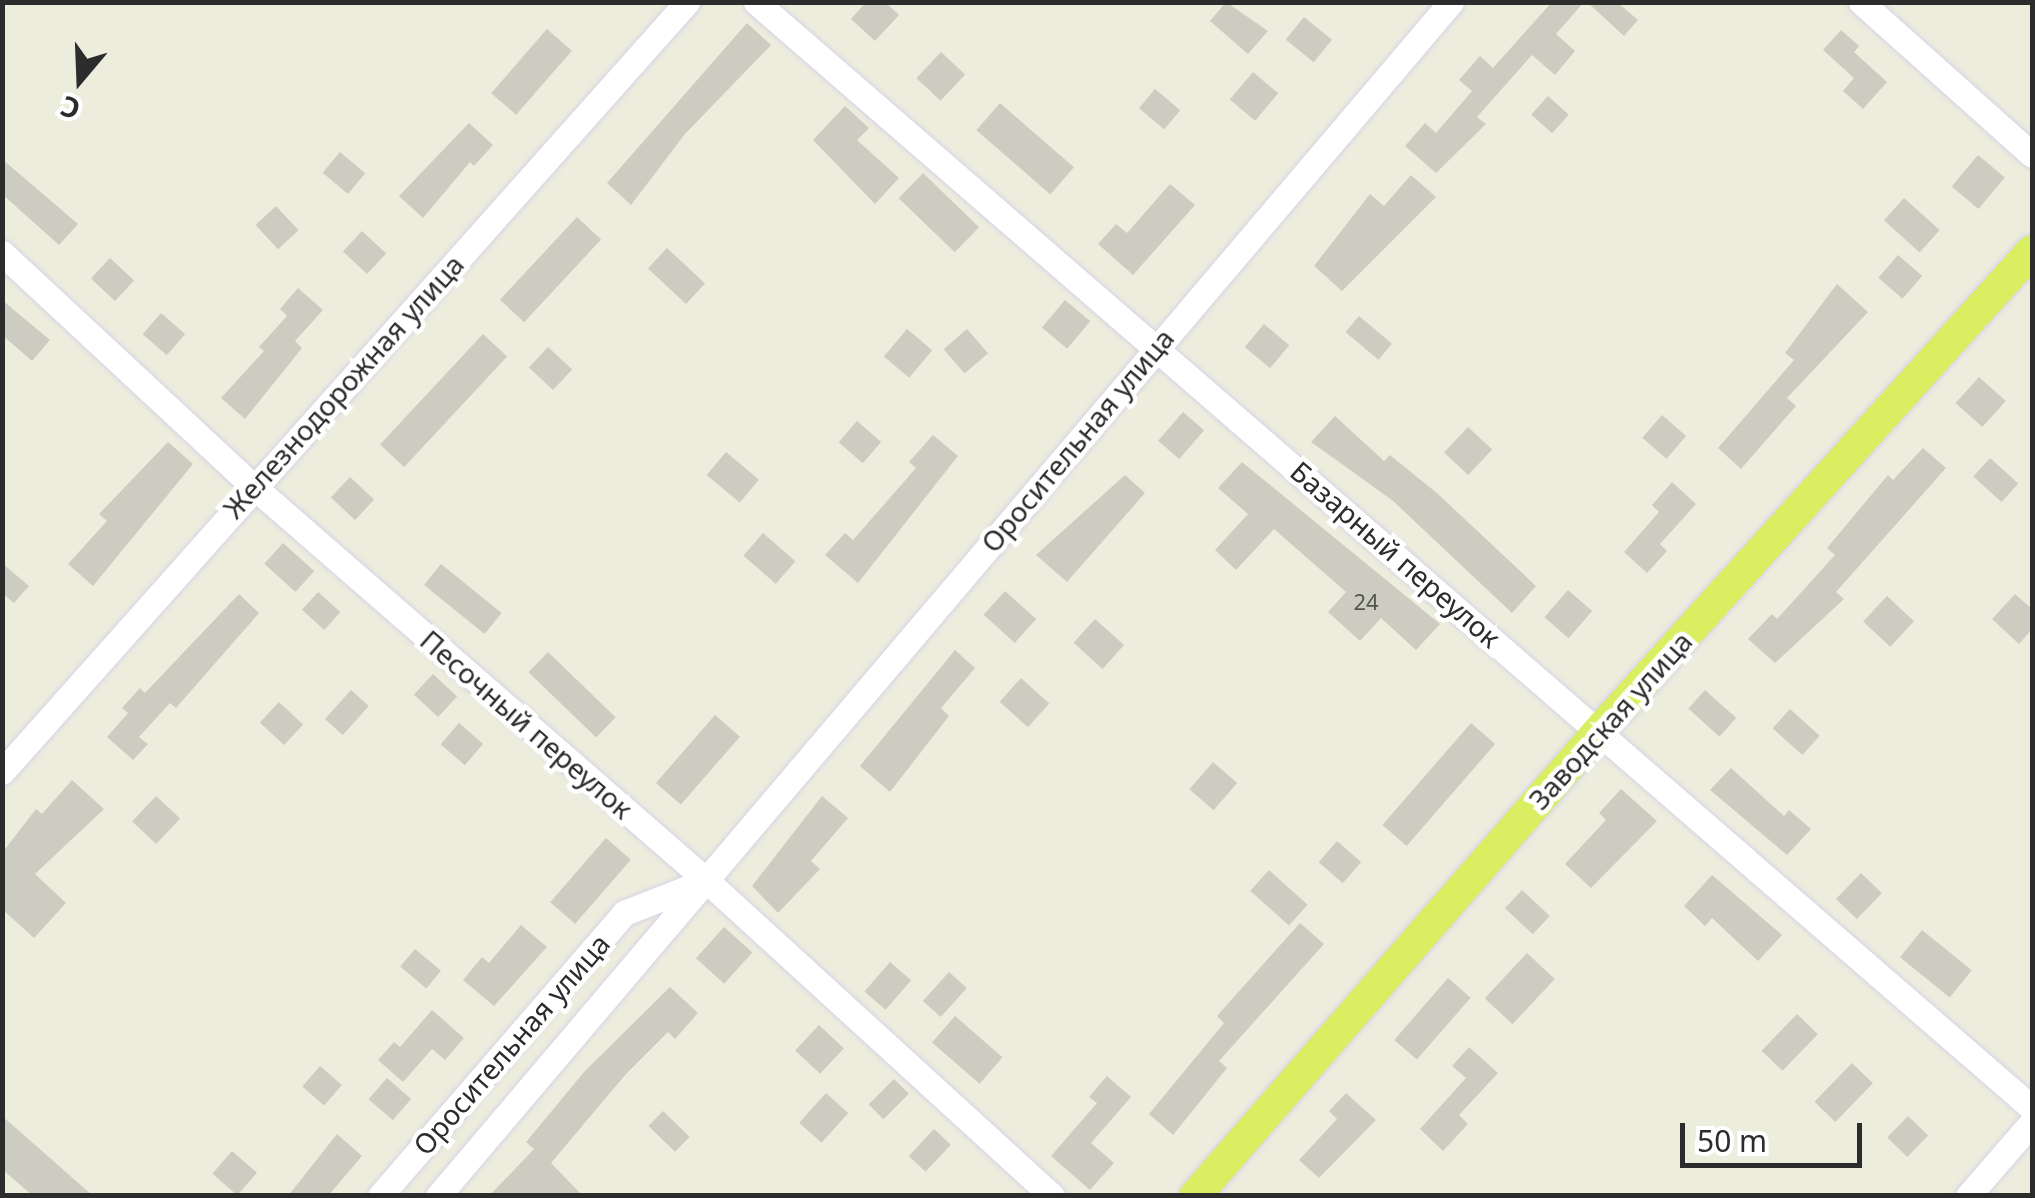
<!DOCTYPE html>
<html>
<head>
<meta charset="utf-8">
<style>
  body { margin:0 }
  #map { position:relative; width:2035px; height:1198px; overflow:hidden; background:#ededde; font-family:"Noto Sans",sans-serif }
  div>[style] { position:absolute }
  .building>* { inset:0; background:#ccccc1; transform-origin:0 0 }
  .roads { filter:drop-shadow(0 0 2px #d7d3e4) drop-shadow(0 0 2px #d7d3e4) }
  .minor>* { height:25px; margin:-12.5px; padding:0 12.5px; transform-origin:12.5px; border-radius:12.5px; background:#fff }
  .major>* { height:32px; margin:-16px; padding:0 16px; transform-origin:16px; border-radius:16px; background:#d9ef61 }
  span { translate:-50% -50%; white-space:nowrap; text-align:center; line-height:1.15; -webkit-text-stroke:9px #fff; paint-order:stroke }
  .number-label { font-size:22px; color:#545451 }
  .number-label span { -webkit-text-stroke-width:0 }
  .street-label { font-size:28px; color:#2c2c2c }
  .frame { position:absolute; inset:0; border:5px solid #2c2c2c; pointer-events:none }
  .north { position:absolute; left:30px; top:30px; width:100px; height:100px; -webkit-text-stroke:8px #fff; paint-order:stroke; rotate:199deg; font-size:28px; font-weight:700; line-height:40px; text-align:center; color:#2c2c2c }
  .north::after { content:''; display:block; margin:auto; width:35px; height:45px; background:#2c2c2c; clip-path:polygon(50% 0,100% 100%,50% 72%,0 100%) }
  .scale { position:absolute; left:1680px; top:1123px; width:182px; height:45px; box-sizing:border-box; border:5px solid #2c2c2c; border-top:0; padding-left:12px; font-size:30px; line-height:35px; white-space:nowrap; color:#2c2c2c; -webkit-text-stroke:8px #fff; paint-order:stroke }
</style>
</head>
<body>
<div id="map">
  <div class="building">
    <i style="clip-path:polygon(866px 2px,885px 2px,899px 15px,875px 41px,851px 19px)"></i>
    <i style="clip-path:polygon(1226px 2px,1268px 31px,1248px 54px,1210px 21px)"></i>
    <i style="clip-path:polygon(1552px 2px,1584px 2px,1556px 34px,1575px 51px,1555px 75px,1532px 55px,1477px 117px,1486px 124px,1436px 173px,1405px 146px,1425px 123px,1436px 133px,1472px 91px,1459px 80px,1480px 56px,1493px 68px)"></i>
    <i style="clip-path:polygon(1587px 2px,1617px 2px,1638px 20px,1624px 36px)"></i>
    <i style="left:1304px;top:17px;width:36px;height:29px;rotate:39deg"></i>
    <i style="clip-path:polygon(747px 23px,771px 45px,685px 134px,631px 205px,607px 183px)"></i>
    <i style="left:547px;top:29px;width:33px;height:85px;rotate:41deg"></i>
    <i style="clip-path:polygon(1841px 30px,1859px 46px,1854px 52px,1887px 82px,1863px 109px,1843px 91px,1854px 78px,1823px 50px)"></i>
    <i style="left:941px;top:52px;width:33px;height:36px;rotate:43deg"></i>
    <i style="left:1253px;top:72px;width:33px;height:36px;rotate:40deg"></i>
    <i style="left:1155px;top:89px;width:33px;height:25px;rotate:40deg"></i>
    <i style="left:1548px;top:96px;width:28px;height:25px;rotate:42deg"></i>
    <i style="left:1000px;top:103px;width:98px;height:36px;rotate:41deg"></i>
    <i style="clip-path:polygon(845px 106px,869px 128px,857px 140px,899px 178px,875px 204px,813px 140px)"></i>
    <i style="clip-path:polygon(469px 123px,493px 145px,474px 166px,470px 162px,423px 218px,399px 196px)"></i>
    <i style="left:340px;top:152px;width:33px;height:27px;rotate:40deg"></i>
    <i style="left:1978px;top:155px;width:35px;height:41px;rotate:40deg"></i>
    <i style="clip-path:polygon(2px 159px,78px 224px,59px 245px,2px 194px)"></i>
    <i style="left:923px;top:173px;width:78px;height:35px;rotate:44deg"></i>
    <i style="clip-path:polygon(1411px 175px,1436px 197px,1342px 291px,1314px 266px,1370px 194px,1384px 206px)"></i>
    <i style="clip-path:polygon(1170px 184px,1195px 205px,1133px 275px,1098px 244px,1116px 224px,1127px 233px)"></i>
    <i style="left:1904px;top:198px;width:48px;height:30px;rotate:42deg"></i>
    <i style="left:276px;top:206px;width:33px;height:28px;rotate:47deg"></i>
    <i style="left:577px;top:217px;width:33px;height:113px;rotate:43deg"></i>
    <i style="left:362px;top:231px;width:33px;height:28px;rotate:43deg"></i>
    <i style="left:667px;top:248px;width:52px;height:28px;rotate:43deg"></i>
    <i style="left:1898px;top:255px;width:32px;height:30px;rotate:41deg"></i>
    <i style="left:110px;top:258px;width:33px;height:28px;rotate:43deg"></i>
    <i style="clip-path:polygon(1837px 284px,1868px 312px,1787px 398px,1796px 406px,1741px 469px,1718px 448px,1794px 360px,1785px 353px)"></i>
    <i style="clip-path:polygon(298px 288px,323px 310px,295px 341px,302px 348px,245px 419px,221px 398px,264px 351px,259px 347px,287px 316px,280px 309px)"></i>
    <i style="clip-path:polygon(2px 300px,50px 340px,32px 361px,2px 335px)"></i>
    <i style="left:1065px;top:300px;width:33px;height:36px;rotate:40deg"></i>
    <i style="left:161px;top:313px;width:32px;height:28px;rotate:41deg"></i>
    <i style="left:1359px;top:316px;width:43px;height:21px;rotate:40deg"></i>
    <i style="left:1264px;top:324px;width:33px;height:30px;rotate:40deg"></i>
    <i style="left:907px;top:329px;width:33px;height:36px;rotate:40deg"></i>
    <i style="left:967px;top:329px;width:32px;height:31px;rotate:49deg"></i>
    <i style="left:483px;top:334px;width:33px;height:151px;rotate:43deg"></i>
    <i style="left:548px;top:347px;width:33px;height:28px;rotate:43deg"></i>
    <i style="left:1979px;top:377px;width:36px;height:35px;rotate:42deg"></i>
    <i style="left:1183px;top:412px;width:28px;height:38px;rotate:41deg"></i>
    <i style="left:1662px;top:415px;width:32px;height:30px;rotate:41deg"></i>
    <i style="clip-path:polygon(1335px 416px,1384px 461px,1390px 455px,1438px 494px,1536px 586px,1512px 613px,1392px 500px,1311px 442px)"></i>
    <i style="left:857px;top:421px;width:32px;height:28px;rotate:41deg"></i>
    <i style="left:1468px;top:427px;width:33px;height:35px;rotate:43deg"></i>
    <i style="clip-path:polygon(933px 435px,958px 456px,858px 583px,825px 555px,845px 533px,853px 540px,916px 468px,909px 462px)"></i>
    <i style="clip-path:polygon(168px 442px,193px 464px,93px 586px,68px 564px,107px 521px,99px 514px)"></i>
    <i style="clip-path:polygon(1923px 448px,1946px 468px,1836px 592px,1844px 599px,1775px 663px,1748px 639px,1772px 614px,1777px 619px,1835px 555px,1827px 548px,1888px 475px,1893px 480px)"></i>
    <i style="left:726px;top:452px;width:43px;height:30px;rotate:40deg"></i>
    <i style="left:1990px;top:458px;width:38px;height:25px;rotate:42deg"></i>
    <i style="clip-path:polygon(1242px 462px,1440px 624px,1416px 650px,1381px 618px,1360px 641px,1328px 612px,1346px 592px,1274px 529px,1236px 570px,1215px 550px,1248px 514px,1218px 488px)"></i>
    <i style="clip-path:polygon(1125px 475px,1145px 493px,1067px 582px,1036px 555px)"></i>
    <i style="left:350px;top:477px;width:33px;height:28px;rotate:43deg"></i>
    <i style="clip-path:polygon(1672px 482px,1696px 504px,1660px 544px,1667px 551px,1647px 573px,1624px 552px,1659px 512px,1652px 505px)"></i>
    <i style="left:763px;top:533px;width:43px;height:30px;rotate:41deg"></i>
    <i style="left:283px;top:543px;width:42px;height:28px;rotate:42deg"></i>
    <i style="clip-path:polygon(2px 563px,29px 586px,14px 603px,2px 593px)"></i>
    <i style="left:441px;top:564px;width:78px;height:27px;rotate:39deg"></i>
    <i style="left:1568px;top:590px;width:32px;height:36px;rotate:41deg"></i>
    <i style="left:1005px;top:591px;width:42px;height:32px;rotate:42deg"></i>
    <i style="left:318px;top:592px;width:30px;height:24px;rotate:42deg"></i>
    <i style="clip-path:polygon(239px 594px,259px 613px,176px 708px,170px 703px,139px 737px,148px 744px,133px 760px,107px 737px,128px 713px,122px 708px,140px 688px,145px 693px)"></i>
    <i style="clip-path:polygon(2015px 594px,2032px 609px,2032px 629px,2019px 644px,1992px 619px)"></i>
    <i style="left:1887px;top:596px;width:37px;height:35px;rotate:43deg"></i>
    <i style="left:1095px;top:619px;width:39px;height:32px;rotate:42deg"></i>
    <i style="clip-path:polygon(955px 650px,975px 668px,941px 708px,949px 716px,890px 792px,860px 766px)"></i>
    <i style="left:548px;top:652px;width:94px;height:28px;rotate:44deg"></i>
    <i style="left:433px;top:674px;width:33px;height:28px;rotate:43deg"></i>
    <i style="left:1021px;top:678px;width:38px;height:32px;rotate:42deg"></i>
    <i style="left:351px;top:690px;width:24px;height:39px;rotate:42deg"></i>
    <i style="left:1705px;top:690px;width:42px;height:25px;rotate:42deg"></i>
    <i style="left:279px;top:702px;width:33px;height:28px;rotate:43deg"></i>
    <i style="left:1790px;top:709px;width:40px;height:26px;rotate:42deg"></i>
    <i style="left:715px;top:715px;width:33px;height:90px;rotate:41deg"></i>
    <i style="left:459px;top:723px;width:32px;height:28px;rotate:41deg"></i>
    <i style="left:1471px;top:723px;width:32px;height:135px;rotate:41deg"></i>
    <i style="left:1213px;top:762px;width:32px;height:36px;rotate:41deg"></i>
    <i style="clip-path:polygon(1731px 768px,1784px 816px,1789px 810px,1811px 829px,1787px 855px,1710px 790px)"></i>
    <i style="clip-path:polygon(72px 780px,104px 809px,35px 874px,66px 903px,34px 938px,2px 909px,2px 853px,36px 809px,42px 814px)"></i>
    <i style="clip-path:polygon(1621px 789px,1657px 821px,1591px 888px,1565px 864px,1606px 820px,1599px 813px)"></i>
    <i style="left:156px;top:796px;width:33px;height:35px;rotate:43deg"></i>
    <i style="clip-path:polygon(822px 796px,848px 818px,811px 861px,820px 869px,778px 913px,752px 886px)"></i>
    <i style="left:606px;top:838px;width:33px;height:85px;rotate:41deg"></i>
    <i style="left:1337px;top:841px;width:32px;height:28px;rotate:41deg"></i>
    <i style="left:1269px;top:870px;width:52px;height:28px;rotate:42deg"></i>
    <i style="left:1861px;top:873px;width:29px;height:36px;rotate:44deg"></i>
    <i style="clip-path:polygon(1712px 875px,1782px 935px,1758px 961px,1712px 918px,1705px 926px,1684px 906px)"></i>
    <i style="left:1522px;top:890px;width:38px;height:25px;rotate:43deg"></i>
    <i style="clip-path:polygon(1300px 923px,1324px 944px,1219px 1061px,1227px 1068px,1173px 1135px,1149px 1114px,1224px 1023px,1217px 1016px)"></i>
    <i style="clip-path:polygon(521px 925px,547px 947px,494px 1006px,463px 980px,482px 957px,489px 963px)"></i>
    <i style="left:724px;top:927px;width:38px;height:42px;rotate:42deg"></i>
    <i style="left:1922px;top:930px;width:64px;height:35px;rotate:39deg"></i>
    <i style="left:415px;top:949px;width:34px;height:23px;rotate:40deg"></i>
    <i style="left:1527px;top:953px;width:38px;height:62px;rotate:43deg"></i>
    <i style="left:890px;top:962px;width:28px;height:39px;rotate:41deg"></i>
    <i style="left:949px;top:972px;width:24px;height:39px;rotate:42deg"></i>
    <i style="left:1448px;top:978px;width:30px;height:82px;rotate:41deg"></i>
    <i style="clip-path:polygon(670px 987px,698px 1013px,675px 1039px,668px 1032px,626px 1074px,551px 1163px,583px 1196px,489px 1196px,534px 1149px,526px 1142px,584px 1072px)"></i>
    <i style="clip-path:polygon(432px 1010px,464px 1038px,445px 1060px,432px 1049px,403px 1082px,378px 1060px,394px 1042px,400px 1047px)"></i>
    <i style="left:1797px;top:1014px;width:29px;height:51px;rotate:44deg"></i>
    <i style="left:955px;top:1016px;width:63px;height:35px;rotate:41deg"></i>
    <i style="left:819px;top:1025px;width:34px;height:35px;rotate:43deg"></i>
    <i style="clip-path:polygon(1469px 1047px,1498px 1073px,1459px 1115px,1468px 1124px,1443px 1151px,1420px 1129px,1466px 1078px,1452px 1066px)"></i>
    <i style="left:1852px;top:1063px;width:29px;height:54px;rotate:44deg"></i>
    <i style="left:320px;top:1066px;width:29px;height:27px;rotate:41deg"></i>
    <i style="clip-path:polygon(1107px 1076px,1131px 1097px,1091px 1143px,1114px 1163px,1090px 1190px,1051px 1156px,1097px 1103px,1089px 1097px)"></i>
    <i style="left:387px;top:1078px;width:32px;height:28px;rotate:41deg"></i>
    <i style="left:894px;top:1079px;width:21px;height:36px;rotate:45deg"></i>
    <i style="left:826px;top:1093px;width:30px;height:40px;rotate:42deg"></i>
    <i style="clip-path:polygon(1346px 1093px,1376px 1120px,1319px 1178px,1299px 1160px,1337px 1119px,1329px 1111px)"></i>
    <i style="left:663px;top:1111px;width:37px;height:21px;rotate:44deg"></i>
    <i style="clip-path:polygon(2px 1116px,33px 1143px,93px 1196px,33px 1196px,2px 1169px)"></i>
    <i style="left:1908px;top:1116px;width:28px;height:30px;rotate:44deg"></i>
    <i style="left:934px;top:1129px;width:23px;height:37px;rotate:43deg"></i>
    <i style="clip-path:polygon(337px 1134px,362px 1156px,328px 1196px,288px 1196px)"></i>
    <i style="left:232px;top:1151px;width:33px;height:30px;rotate:41deg"></i>
  </div>
  <div class="roads">
    <div class="minor">
      <i style="left:756px;top:2px;width:1689px;rotate:40.92deg"></i>
      <i style="left:1861px;top:2px;width:229px;rotate:41.8deg"></i>
      <i style="left:2px;top:253px;width:342px;rotate:42.9deg"></i>
      <i style="left:253px;top:486px;width:602px;rotate:41.02deg"></i>
      <i style="left:707px;top:881px;width:467px;rotate:42.4deg"></i>
      <i style="left:2px;top:772px;width:1031px;rotate:-48.34deg"></i>
      <i style="left:380px;top:1196px;width:374px;rotate:-49.2deg"></i>
      <i style="left:624px;top:913px;width:82px;rotate:-21.5deg"></i>
      <i style="left:438px;top:1196px;width:1566px;rotate:-49.69deg"></i>
      <i style="left:1968px;top:1196px;width:98px;rotate:-49.1deg"></i>
    </div>
    <div class="major">
      <i style="left:1195px;top:1196px;width:616px;rotate:-49.02deg"></i>
      <i style="left:1599px;top:731px;width:646px;rotate:-47.95deg"></i>
    </div>
  </div>
  <div class="number-label">
    <span style="left:1366px;top:602px">24</span>
  </div>
  <div class="street-label">
    <span style="left:343px;top:386px;rotate:-48deg">Железнодорожная улица</span>
    <span style="left:1077px;top:440px;rotate:-50deg">Оросительная улица</span>
    <span style="left:1396px;top:554px;rotate:41deg">Базарный переулок</span>
    <span style="left:1610px;top:720px;rotate:-48deg">Заводская улица</span>
    <span style="left:527px;top:724px;rotate:41deg">Песочный переулок</span>
    <span style="left:511px;top:1044px;rotate:-49deg">Оросительная улица</span>
  </div>
  <div class="frame"></div>
  <div class="north">С</div>
  <div class="scale">50 m</div>
</div>
</body>
</html>
